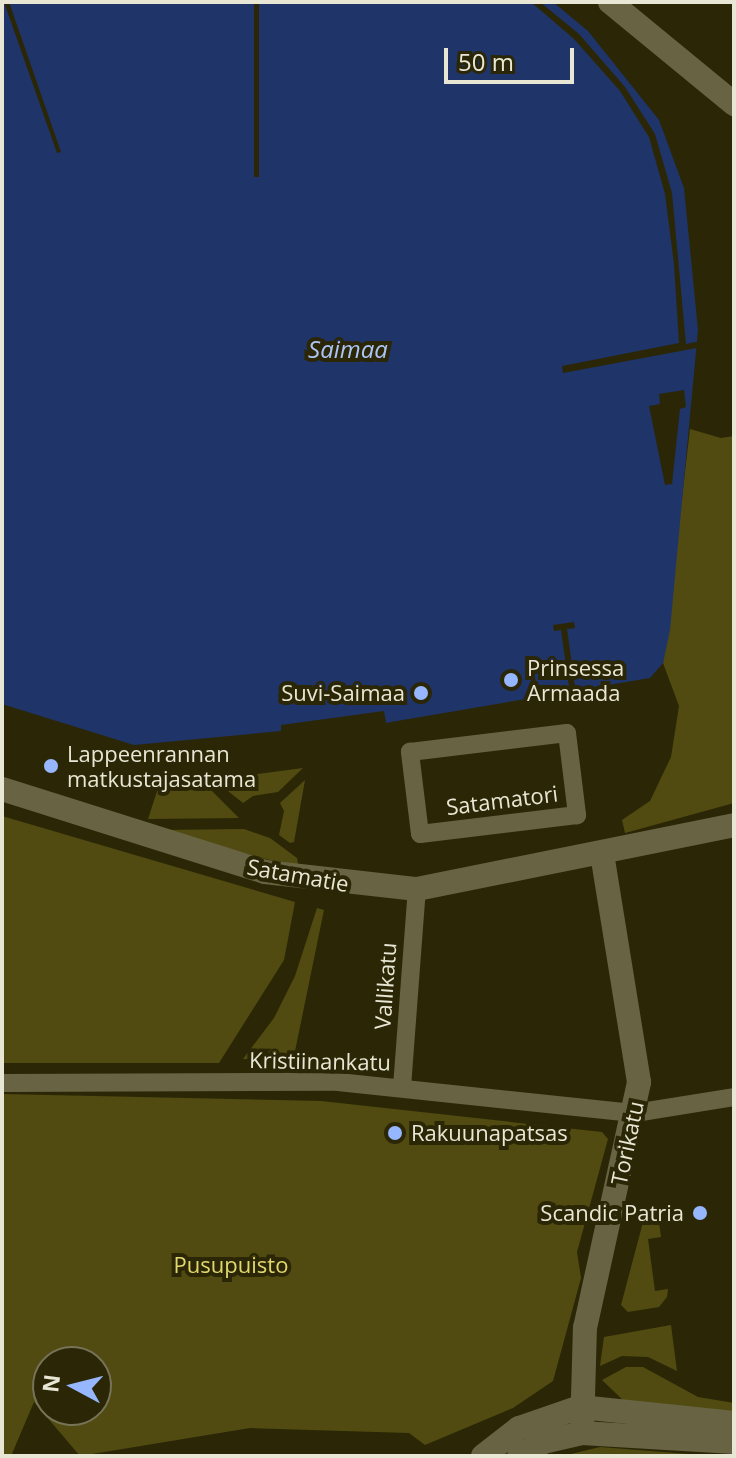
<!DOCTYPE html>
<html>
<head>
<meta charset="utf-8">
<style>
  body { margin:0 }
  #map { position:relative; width:736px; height:1458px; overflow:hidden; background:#2b2706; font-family:"Open Sans",sans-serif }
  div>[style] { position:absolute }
  .green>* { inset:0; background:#514b11 }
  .water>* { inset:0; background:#1f3469 }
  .pier>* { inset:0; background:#2b2706; transform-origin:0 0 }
  .street>* { height:18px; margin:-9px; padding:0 9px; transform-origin:9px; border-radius:9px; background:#686443 }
  .secondary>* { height:24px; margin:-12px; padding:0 12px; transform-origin:12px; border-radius:12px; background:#686443 }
  .rail>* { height:5px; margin-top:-2.5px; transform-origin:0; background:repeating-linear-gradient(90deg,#d1cfbb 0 12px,transparent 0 18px) }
  .dots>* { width:22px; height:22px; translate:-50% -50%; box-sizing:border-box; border:4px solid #2b2706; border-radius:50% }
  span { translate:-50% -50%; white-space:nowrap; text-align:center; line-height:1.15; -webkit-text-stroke:8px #2b2706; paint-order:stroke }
  .poi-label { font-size:22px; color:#e8e6d4 }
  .left { translate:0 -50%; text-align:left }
  .right { translate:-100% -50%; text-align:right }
  .street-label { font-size:22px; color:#e8e6d4 }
  .park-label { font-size:22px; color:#e2d76e }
  .water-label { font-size:24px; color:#adc4f7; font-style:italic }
  .frame { position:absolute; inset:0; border:4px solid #e8e6d4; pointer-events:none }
  .north { position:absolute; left:32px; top:1346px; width:80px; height:80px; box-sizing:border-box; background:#2b2706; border:2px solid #777358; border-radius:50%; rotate:277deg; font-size:22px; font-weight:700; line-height:32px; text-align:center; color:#e8e6d4 }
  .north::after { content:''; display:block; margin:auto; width:28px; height:36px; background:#96b6fd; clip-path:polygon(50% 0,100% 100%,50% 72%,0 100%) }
  .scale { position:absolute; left:444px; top:48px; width:130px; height:36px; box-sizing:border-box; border:4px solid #e8e6d4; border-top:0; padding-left:10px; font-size:24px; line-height:28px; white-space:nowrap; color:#e8e6d4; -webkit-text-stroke:6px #2b2706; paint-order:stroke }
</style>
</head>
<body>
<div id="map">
  <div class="green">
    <i style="clip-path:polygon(690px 429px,721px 438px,734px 436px,734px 803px,625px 833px,622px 820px,650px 801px,671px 757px,679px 706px,663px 663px)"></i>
    <i style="clip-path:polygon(303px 768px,278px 792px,253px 796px,243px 803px,214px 780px)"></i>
    <i style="clip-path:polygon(305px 780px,294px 842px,290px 843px,279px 835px,284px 811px,280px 803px)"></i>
    <i style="clip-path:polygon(160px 782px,203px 782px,239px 818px,148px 819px)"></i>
    <i style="clip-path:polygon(2px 816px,295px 902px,284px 960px,219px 1063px,2px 1063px)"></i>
    <i style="clip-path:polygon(244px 829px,270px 838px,297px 858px,299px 868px,160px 830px)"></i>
    <i style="clip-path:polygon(317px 908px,324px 910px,293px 1061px,243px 1059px,274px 1018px,295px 976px)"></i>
    <i style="clip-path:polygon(evenodd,2px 1094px,321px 1101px,602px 1132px,608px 1139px,577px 1252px,581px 1278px,553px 1381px,513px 1408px,425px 1445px,409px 1433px,250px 1428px,80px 1456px,34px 1402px,11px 1456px,2px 1456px,2px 1094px,48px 1362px,96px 1362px,96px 1410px,48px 1410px,48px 1362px)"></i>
    <i style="clip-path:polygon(657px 1207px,661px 1237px,648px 1239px,655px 1291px,668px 1289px,667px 1297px,659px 1307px,628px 1312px,621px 1305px,646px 1211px)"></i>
    <i style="clip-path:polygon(671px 1325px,677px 1371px,648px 1357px,622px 1356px,600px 1366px,604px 1337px)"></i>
    <i style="clip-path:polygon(626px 1367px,643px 1367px,698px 1397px,734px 1403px,734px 1417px,625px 1402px,602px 1380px)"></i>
    <i style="clip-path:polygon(600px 1447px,713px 1456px,571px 1454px)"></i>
  </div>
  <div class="water">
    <i style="clip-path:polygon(2px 2px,553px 2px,588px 31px,659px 120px,684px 188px,698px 330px,670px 630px,663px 663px,650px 678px,391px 722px,386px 723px,384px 711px,281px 725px,281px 731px,134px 745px,2px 704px)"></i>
  </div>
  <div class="pier">
    <i style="clip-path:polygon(4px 2px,9px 2px,61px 152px,57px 153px)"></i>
    <i style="left:254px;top:2px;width:5px;height:175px"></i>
    <i style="clip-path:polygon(531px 2px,540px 2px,579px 34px,625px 87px,655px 134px,672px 193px,686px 344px,701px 341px,702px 347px,563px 373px,562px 366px,679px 343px,674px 264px,665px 194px,649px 137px,620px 91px,574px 39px)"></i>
    <i style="clip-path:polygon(684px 390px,686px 407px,680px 409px,672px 484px,665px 485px,649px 406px,660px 404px,659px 394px)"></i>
    <i style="clip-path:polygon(574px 622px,575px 628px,567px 629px,576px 694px,570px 694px,561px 630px,554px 631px,553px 625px)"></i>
  </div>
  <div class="street">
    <i style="left:567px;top:733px;width:83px;rotate:83deg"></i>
    <i style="left:577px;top:815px;width:158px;rotate:173.1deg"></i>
    <i style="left:420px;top:834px;width:83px;rotate:-97deg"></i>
    <i style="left:410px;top:752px;width:158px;rotate:-6.9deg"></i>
    <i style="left:2px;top:1083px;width:336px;rotate:-0.2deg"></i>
    <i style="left:338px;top:1082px;width:299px;rotate:6deg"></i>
    <i style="left:635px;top:1113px;width:100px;rotate:-9.2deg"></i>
    <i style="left:402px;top:1087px;width:199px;rotate:-85.7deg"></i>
  </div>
  <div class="secondary">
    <i style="left:610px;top:2px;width:161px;rotate:39.4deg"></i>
    <i style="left:2px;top:789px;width:276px;rotate:17.5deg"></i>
    <i style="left:265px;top:872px;width:153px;rotate:6.4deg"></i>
    <i style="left:417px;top:889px;width:323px;rotate:-11.4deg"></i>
    <i style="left:582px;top:1433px;width:105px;rotate:-88.4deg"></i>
    <i style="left:585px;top:1328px;width:252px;rotate:-77.6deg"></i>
    <i style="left:639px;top:1082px;width:232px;rotate:-99.2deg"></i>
    <i style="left:483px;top:1456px;width:46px;rotate:-37.9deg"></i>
    <i style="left:519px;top:1428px;width:65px;rotate:-19deg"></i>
    <i style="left:580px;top:1407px;width:155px;rotate:5.9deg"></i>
    <i style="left:519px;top:1456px;width:28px;rotate:-30deg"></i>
    <i style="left:543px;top:1442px;width:40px;rotate:-13deg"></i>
    <i style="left:582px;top:1433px;width:152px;rotate:3.4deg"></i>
  </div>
  <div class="rail">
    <i style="left:230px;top:1456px;width:186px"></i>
  </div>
  <div class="dots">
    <i style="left:511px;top:680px;background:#96b6fd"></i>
    <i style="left:421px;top:693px;background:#96b6fd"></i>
    <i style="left:51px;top:766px;background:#96b6fd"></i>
    <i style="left:395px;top:1133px;background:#96b6fd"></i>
    <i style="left:700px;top:1213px;background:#96b6fd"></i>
  </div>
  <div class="poi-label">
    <span class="left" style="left:527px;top:680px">Prinsessa<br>Armaada</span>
    <span class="right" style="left:405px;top:693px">Suvi-Saimaa</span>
    <span class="left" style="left:67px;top:766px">Lappeenrannan<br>matkustajasatama</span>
    <span class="left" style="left:411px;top:1133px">Rakuunapatsas</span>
    <span class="right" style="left:684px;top:1213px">Scandic Patria</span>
  </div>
  <div class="street-label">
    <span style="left:502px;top:800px;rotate:-7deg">Satamatori</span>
    <span style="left:298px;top:875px;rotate:10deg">Satamatie</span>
    <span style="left:385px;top:986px;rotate:-86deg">Vallikatu</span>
    <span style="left:320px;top:1061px;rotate:1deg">Kristiinankatu</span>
    <span style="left:627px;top:1143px;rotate:-78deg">Torikatu</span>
  </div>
  <div class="park-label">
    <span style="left:231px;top:1265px">Pusupuisto</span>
  </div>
  <div class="water-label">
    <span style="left:348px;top:349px">Saimaa</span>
  </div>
  <div class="frame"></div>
  <div class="north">N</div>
  <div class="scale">50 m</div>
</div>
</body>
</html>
